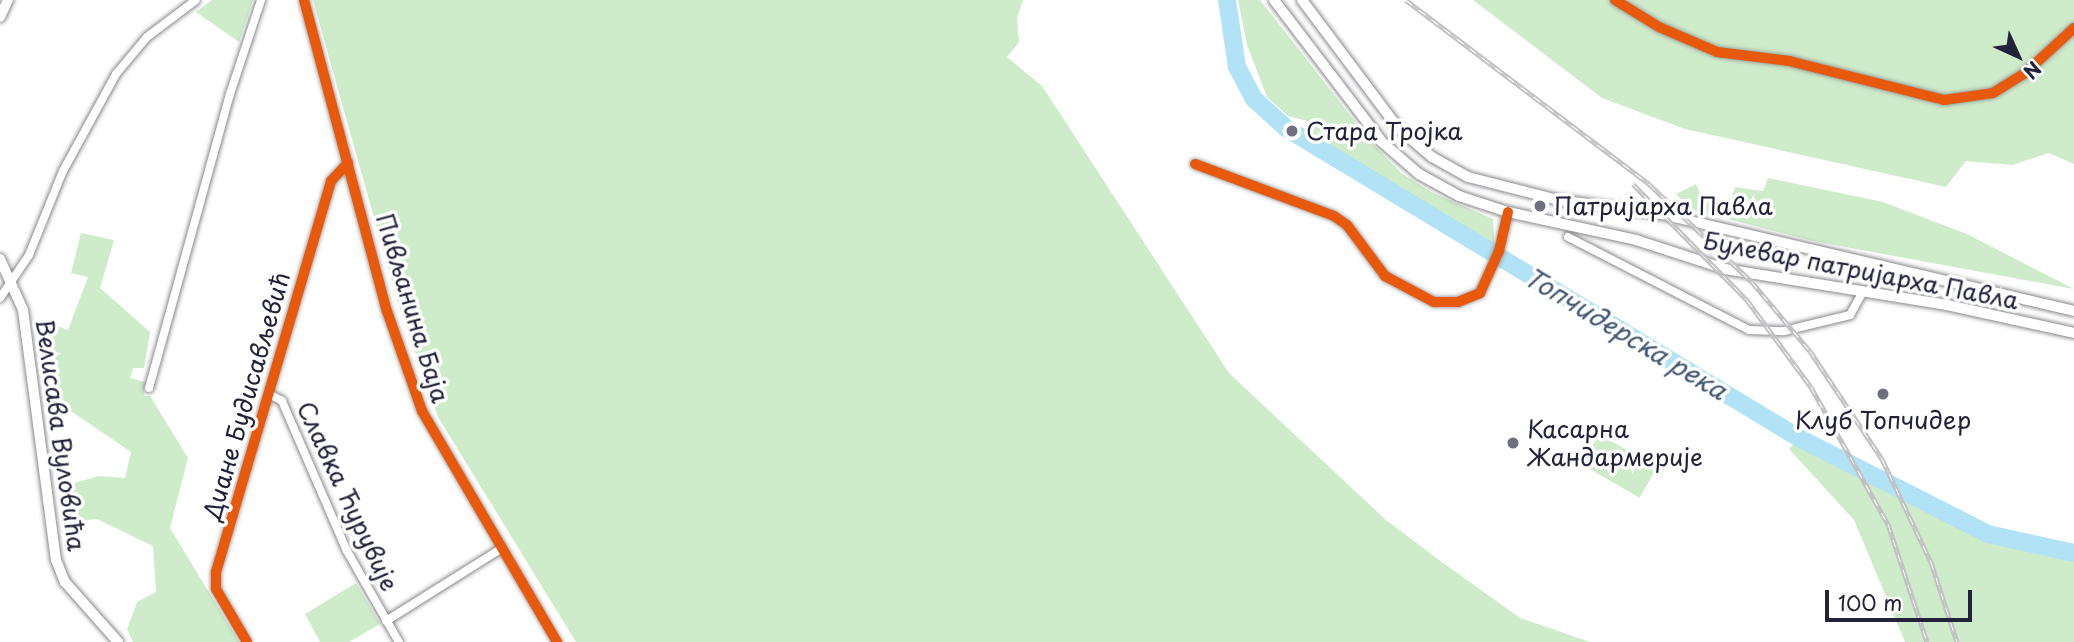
<!DOCTYPE html>
<html>
<head>
<meta charset="utf-8">
<style>
  body { margin:0 }
  #map { position:relative; width:2074px; height:642px; overflow:hidden; background:#fff; font-family:"Playpen Sans",sans-serif }
  div>[style] { position:absolute }
  .green>* { inset:0; background:#ceebca; transform-origin:0 0 }
  .river>* { height:18px; margin:-9px; padding:0 9px; transform-origin:9px; border-radius:9px; background:#b1e2f5 }
  .roads { filter:drop-shadow(0 0 2px #8a8a8f) drop-shadow(0 0 2px #8a8a8f) }
  .minor>* { height:8px; margin:-4px; padding:0 4px; transform-origin:4px; border-radius:4px; background:#fff }
  .tertiary>* { height:10px; margin:-5px; padding:0 5px; transform-origin:5px; border-radius:5px; background:#fff }
  .secondary>* { height:10px; margin:-5px; padding:0 5px; transform-origin:5px; border-radius:5px; background:#fff }
  .rail>* { height:5px; margin-top:-2.5px; transform-origin:0; background:repeating-linear-gradient(90deg,#fff 0 8px,#c2c2c4 0 16px); box-sizing:border-box; border-block:2px solid #c2c2c4 }
  .cycleway>* { height:10px; margin:-5px; padding:0 5px; transform-origin:5px; border-radius:5px; background:#e8590c }
  .dots>* { width:19px; height:19px; translate:-50% -50%; box-sizing:border-box; border:4px solid #fff; border-radius:50% }
  span { translate:-50% -50%; white-space:nowrap; text-align:center; line-height:1.15; -webkit-text-stroke:7px #fff; paint-order:stroke }
  .poi-label { font-size:24px; color:#22223b }
  .left { translate:0 -50%; text-align:left }
  .street-label { font-size:24px; color:#22223b }
  .water-label { font-size:26px; color:#435872; font-style:italic }
  .north { position:absolute; left:1983px; top:21px; width:70px; height:70px; -webkit-text-stroke:5px #fff; paint-order:stroke; rotate:135deg; font-size:19px; font-weight:700; line-height:28px; text-align:center; color:#22223b }
  .north::after { content:''; display:block; margin:auto; width:24px; height:32px; background:#22223b; clip-path:polygon(50% 0,100% 100%,50% 72%,0 100%) }
  .scale { position:absolute; left:1825px; top:590px; width:147px; height:32px; box-sizing:border-box; border:4px solid #22223b; border-top:0; padding-left:9px; font-size:21px; line-height:24px; white-space:nowrap; color:#22223b; -webkit-text-stroke:5px #fff; paint-order:stroke }
</style>
</head>
<body>
<div id="map">
  <div class="green">
    <i style="clip-path:polygon(212px 0,253px 0,239px 42px,196px 12px)"></i>
    <i style="clip-path:polygon(313px 0,1023px 0,1017px 18px,1019px 42px,1007px 57px,1042px 86px,1229px 373px,1386px 520px,1439px 560px,1520px 618px,1590px 642px,576px 642px,438px 417px,398px 303px)"></i>
    <i style="clip-path:polygon(1238px 0,1260px 0,1370px 141px,1401px 173px,1431px 192px,1493px 219px,1495px 250px,1305px 134px,1311px 122px,1288px 116px,1267px 97px,1247px 45px)"></i>
    <i style="clip-path:polygon(1473px 0,2074px 0,2074px 164px,2049px 153px,2012px 165px,1966px 161px,1946px 187px,1685px 129px,1602px 98px)"></i>
    <i style="clip-path:polygon(1768px 178px,1883px 202px,1967px 234px,2074px 289px,1813px 241px,1689px 209px,1676px 194px,1696px 184px,1703px 201px,1731px 200px,1735px 187px,1763px 191px)"></i>
    <i style="clip-path:polygon(81px 233px,114px 240px,100px 288px,150px 332px,144px 368px,133px 368px,130px 378px,145px 382px,144px 396px,150px 396px,188px 458px,170px 528px,239px 642px,133px 642px,127px 629px,137px 602px,156px 592px,153px 546px,97px 519px,63px 522px,60px 487px,99px 476px,125px 478px,131px 452px,56px 401px,43px 321px,68px 330px,88px 277px,71px 273px)"></i>
    <i style="left:1599px;top:434px;width:67px;height:35px;rotate:30deg"></i>
    <i style="clip-path:polygon(1799px 438px,1988px 534px,2074px 553px,2074px 642px,1905px 642px,1854px 520px,1789px 449px)"></i>
    <i style="clip-path:polygon(356px 583px,380px 624px,349px 642px,320px 642px,305px 614px)"></i>
  </div>
  <div class="river">
    <i style="left:1227px;top:0;width:68px;rotate:81.5deg"></i>
    <i style="left:1237px;top:67px;width:36px;rotate:62deg"></i>
    <i style="left:1254px;top:99px;width:43px;rotate:42.2deg"></i>
    <i style="left:1286px;top:128px;width:599px;rotate:31.14deg"></i>
    <i style="left:1799px;top:438px;width:212px;rotate:26.9deg"></i>
    <i style="left:1988px;top:534px;width:88px;rotate:12.5deg"></i>
  </div>
  <div class="roads">
    <div class="minor">
      <i style="left:304px;top:0;width:322px;rotate:75.1deg"></i>
      <i style="left:387px;top:311px;width:106px;rotate:70.7deg"></i>
      <i style="left:422px;top:411px;width:268px;rotate:59.7deg"></i>
      <i style="left:1615px;top:0;width:52px;rotate:31.5deg"></i>
      <i style="left:1659px;top:27px;width:63px;rotate:23.3deg"></i>
      <i style="left:1717px;top:52px;width:73px;rotate:7.1deg"></i>
      <i style="left:1789px;top:61px;width:160px;rotate:14.1deg"></i>
      <i style="left:1944px;top:100px;width:49px;rotate:-8.1deg"></i>
      <i style="left:1993px;top:93px;width:36px;rotate:-32deg"></i>
      <i style="left:2024px;top:74px;width:68px;rotate:-42.6deg"></i>
      <i style="left:1195px;top:164px;width:148px;rotate:20.5deg"></i>
      <i style="left:1334px;top:216px;width:16px;rotate:35deg"></i>
      <i style="left:1347px;top:225px;width:64px;rotate:53.3deg"></i>
      <i style="left:1385px;top:276px;width:55px;rotate:28deg"></i>
      <i style="left:1434px;top:302px;width:24px"></i>
      <i style="left:1458px;top:302px;width:24px;rotate:-22deg"></i>
      <i style="left:1480px;top:293px;width:46px;rotate:-65.7deg"></i>
      <i style="left:1499px;top:251px;width:40px;rotate:-77deg"></i>
      <i style="left:1568px;top:237px;width:203px;rotate:27.2deg"></i>
      <i style="left:1749px;top:330px;width:35px;rotate:2deg"></i>
      <i style="left:1784px;top:331px;width:68px;rotate:-13.6deg"></i>
      <i style="left:1850px;top:315px;width:26px;rotate:-61deg"></i>
      <i style="left:0;top:298px;width:52px;rotate:-56deg"></i>
      <i style="left:29px;top:255px;width:91px;rotate:-68deg"></i>
      <i style="left:63px;top:171px;width:111px;rotate:-61.3deg"></i>
      <i style="left:116px;top:74px;width:48px;rotate:-50deg"></i>
      <i style="left:147px;top:37px;width:61px;rotate:-37.1deg"></i>
      <i style="left:149px;top:388px;width:305px;rotate:-74.6deg"></i>
      <i style="left:230px;top:94px;width:99px;rotate:-71.7deg"></i>
      <i style="left:269px;top:394px;width:15px;rotate:28deg"></i>
      <i style="left:282px;top:401px;width:163px;rotate:66.6deg"></i>
      <i style="left:347px;top:551px;width:105px;rotate:60.3deg"></i>
      <i style="left:386px;top:621px;width:136px;rotate:-32.1deg"></i>
      <i style="left:247px;top:642px;width:61px;rotate:-120.3deg"></i>
      <i style="left:216px;top:589px;width:17px;rotate:-90deg"></i>
      <i style="left:216px;top:572px;width:408px;rotate:-73.6deg"></i>
      <i style="left:331px;top:181px;width:25px;rotate:-47deg"></i>
    </div>
    <div class="tertiary">
      <i style="left:0;top:259px;width:56px;rotate:65.7deg"></i>
      <i style="left:23px;top:310px;width:252px;rotate:82.5deg"></i>
      <i style="left:56px;top:560px;width:24px;rotate:68deg"></i>
      <i style="left:65px;top:582px;width:80px;rotate:48.5deg"></i>
    </div>
    <div class="secondary">
      <i style="left:1274px;top:0;width:178px;rotate:52.7deg"></i>
      <i style="left:1382px;top:142px;width:49px;rotate:40.9deg"></i>
      <i style="left:1419px;top:174px;width:46px;rotate:28.8deg"></i>
      <i style="left:1459px;top:196px;width:52px;rotate:18.1deg"></i>
      <i style="left:1508px;top:212px;width:131px;rotate:12.3deg"></i>
      <i style="left:1636px;top:240px;width:94px;rotate:18deg"></i>
      <i style="left:1725px;top:269px;width:225px;rotate:9.2deg"></i>
      <i style="left:1947px;top:305px;width:130px;rotate:12.4deg"></i>
      <i style="left:1302px;top:0;width:160px;rotate:53.1deg"></i>
      <i style="left:1398px;top:128px;width:45px;rotate:40.5deg"></i>
      <i style="left:1432px;top:157px;width:41px;rotate:29.1deg"></i>
      <i style="left:1468px;top:177px;width:93px;rotate:14.3deg"></i>
      <i style="left:1558px;top:200px;width:104px;rotate:7.7deg"></i>
      <i style="left:1661px;top:214px;width:424px;rotate:13.2deg"></i>
      <i style="left:0;top:17px;width:19px;rotate:-65deg"></i>
    </div>
  </div>
  <div class="rail">
    <i style="left:1406px;top:0;width:305px;rotate:37.1deg"></i>
    <i style="left:1649px;top:184px;width:142px;rotate:43.6deg"></i>
    <i style="left:1752px;top:282px;width:90px;rotate:50deg"></i>
    <i style="left:1810px;top:351px;width:130px;rotate:56.3deg"></i>
    <i style="left:1882px;top:459px;width:114px;rotate:64.6deg"></i>
    <i style="left:1931px;top:562px;width:84px;rotate:72deg"></i>
    <i style="left:1633px;top:184px;width:163px;rotate:45.5deg"></i>
    <i style="left:1747px;top:300px;width:108px;rotate:53.7deg"></i>
    <i style="left:1811px;top:387px;width:157px;rotate:60.7deg"></i>
    <i style="left:1888px;top:524px;width:124px;rotate:71.7deg"></i>
  </div>
  <div class="cycleway">
    <i style="left:304px;top:0;width:322px;rotate:75.1deg"></i>
    <i style="left:387px;top:311px;width:106px;rotate:70.7deg"></i>
    <i style="left:422px;top:411px;width:268px;rotate:59.7deg"></i>
    <i style="left:1615px;top:0;width:52px;rotate:31.5deg"></i>
    <i style="left:1659px;top:27px;width:63px;rotate:23.3deg"></i>
    <i style="left:1717px;top:52px;width:73px;rotate:7.1deg"></i>
    <i style="left:1789px;top:61px;width:160px;rotate:14.1deg"></i>
    <i style="left:1944px;top:100px;width:49px;rotate:-8.1deg"></i>
    <i style="left:1993px;top:93px;width:36px;rotate:-32deg"></i>
    <i style="left:2024px;top:74px;width:68px;rotate:-42.6deg"></i>
    <i style="left:1195px;top:164px;width:148px;rotate:20.5deg"></i>
    <i style="left:1334px;top:216px;width:16px;rotate:35deg"></i>
    <i style="left:1347px;top:225px;width:64px;rotate:53.3deg"></i>
    <i style="left:1385px;top:276px;width:55px;rotate:28deg"></i>
    <i style="left:1434px;top:302px;width:24px"></i>
    <i style="left:1458px;top:302px;width:24px;rotate:-22deg"></i>
    <i style="left:1480px;top:293px;width:46px;rotate:-65.7deg"></i>
    <i style="left:1499px;top:251px;width:40px;rotate:-77deg"></i>
    <i style="left:247px;top:642px;width:61px;rotate:-120.3deg"></i>
    <i style="left:216px;top:589px;width:17px;rotate:-90deg"></i>
    <i style="left:216px;top:572px;width:408px;rotate:-73.6deg"></i>
    <i style="left:331px;top:181px;width:25px;rotate:-47deg"></i>
  </div>
  <div class="dots">
    <i style="left:1292px;top:131px;background:#6f6f80"></i>
    <i style="left:1540px;top:206px;background:#6f6f80"></i>
    <i style="left:1883px;top:394px;background:#6f6f80"></i>
    <i style="left:1513px;top:443px;background:#6f6f80"></i>
  </div>
  <div class="poi-label">
    <span class="left" style="left:1306px;top:131px">Стара Тројка</span>
    <span class="left" style="left:1554px;top:206px">Патријарха Павла</span>
    <span style="left:1883px;top:420px">Клуб Топчидер</span>
    <span class="left" style="left:1527px;top:443px">Касарна<br>Жандармерије</span>
  </div>
  <div class="street-label">
    <span style="left:1861px;top:270px;rotate:11deg">Булевар патријарха Павла</span>
    <span style="left:413px;top:308px;rotate:73deg">Пивљанина Баја</span>
    <span style="left:246px;top:396px;rotate:-74deg">Диане Будисављевић</span>
    <span style="left:61px;top:435px;rotate:82deg">Велисава Вуловића</span>
    <span style="left:348px;top:496px;rotate:65deg">Славка Ћурувије</span>
  </div>
  <div class="water-label">
    <span style="left:1626px;top:333px;rotate:31deg">Топчидерска река</span>
  </div>
  <div class="north">N</div>
  <div class="scale">100 m</div>
</div>
</body>
</html>
